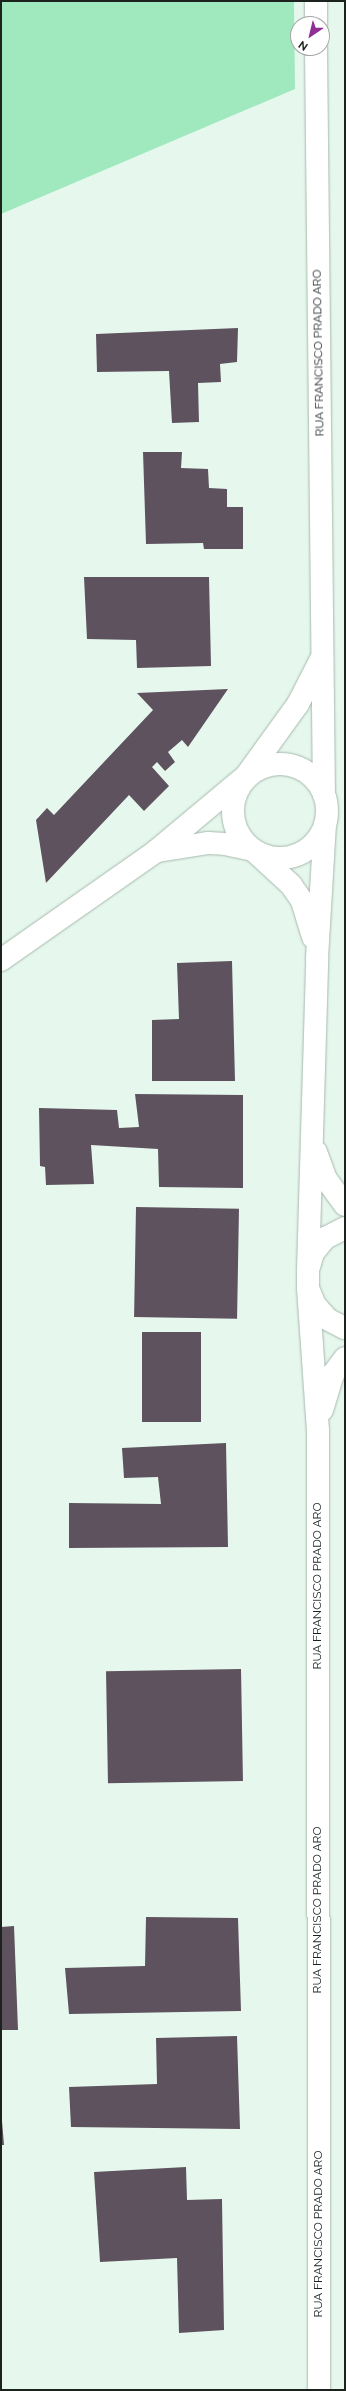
<!DOCTYPE html>
<html>
<head>
<meta charset="utf-8">
<style>
  body { margin:0 }
  #map { position:relative; width:346px; height:2391px; overflow:hidden; background:#e6f8ed; font-family:Raleway,sans-serif }
  div>[style] { position:absolute }
  .green>* { inset:0; background:#a0e8be }
  .building>* { inset:0; background:#5e525e; transform-origin:0 0 }
  .roads { filter:drop-shadow(0 0 1px #a7b8ad) drop-shadow(0 0 1px #a7b8ad) }
  .minor>* { height:22px; margin:-11px; padding:0 11px; transform-origin:11px; border-radius:11px; background:#fff }
  .minor>.ring { margin:-11px; padding:0; box-sizing:content-box; background:none; border:22px solid #fff; border-radius:50% }
  span { translate:-50% -50%; white-space:nowrap; text-align:center; line-height:1.15; -webkit-text-stroke:4px #fff; paint-order:stroke }
  .street-label { font-size:12px; color:#1c231f }
  .frame { position:absolute; inset:0; border:2px solid #1c231f; pointer-events:none }
  .north { position:absolute; left:290px; top:16px; width:40px; height:40px; box-sizing:border-box; background:#fff; border:1px solid #a4a7a5; border-radius:50%; rotate:215deg; font-size:11px; font-weight:700; line-height:16px; text-align:center; color:#1c231f }
  .north::after { content:''; display:block; margin:auto; width:14px; height:18px; background:#902e95; clip-path:polygon(50% 0,100% 100%,50% 72%,0 100%) }
</style>
</head>
<body>
<div id="map">
  <div class="green">
    <i style="clip-path:polygon(1px 1px,294px 1px,295px 89px,1px 214px)"></i>
  </div>
  <div class="building">
    <i style="clip-path:polygon(238px 328px,237px 362px,220px 364px,221px 382px,198px 383px,199px 422px,172px 423px,169px 371px,97px 372px,96px 334px)"></i>
    <i style="clip-path:polygon(143px 452px,182px 452px,181px 468px,208px 469px,209px 488px,227px 489px,227px 507px,243px 507px,243px 549px,204px 549px,203px 543px,146px 544px)"></i>
    <i style="clip-path:polygon(84px 577px,209px 577px,211px 666px,137px 668px,136px 640px,87px 639px)"></i>
    <i style="clip-path:polygon(228px 689px,188px 747px,182px 740px,168px 752px,175px 762px,165px 771px,157px 762px,152px 767px,169px 786px,144px 811px,129px 795px,46px 883px,36px 820px,47px 808px,54px 815px,153px 710px,137px 693px)"></i>
    <i style="clip-path:polygon(232px 961px,235px 1081px,152px 1081px,152px 1020px,179px 1019px,177px 963px)"></i>
    <i style="clip-path:polygon(135px 1094px,243px 1095px,243px 1188px,159px 1187px,158px 1149px,91px 1145px,94px 1184px,46px 1185px,45px 1167px,40px 1166px,39px 1108px,117px 1110px,119px 1128px,139px 1127px)"></i>
    <i style="left:136px;top:1207px;width:103px;height:110px;rotate:1deg"></i>
    <i style="left:142px;top:1332px;width:59px;height:90px"></i>
    <i style="clip-path:polygon(226px 1443px,228px 1547px,69px 1548px,69px 1503px,161px 1504px,158px 1477px,124px 1478px,122px 1448px)"></i>
    <i style="left:241px;top:1669px;width:112px;height:135px;rotate:89deg"></i>
    <i style="clip-path:polygon(146px 1917px,238px 1918px,241px 2011px,69px 2014px,65px 1968px,145px 1966px)"></i>
    <i style="clip-path:polygon(14px 1926px,18px 2030px,1px 2030px,1px 1927px)"></i>
    <i style="clip-path:polygon(237px 2036px,240px 2129px,71px 2127px,69px 2087px,157px 2084px,156px 2038px)"></i>
    <i style="clip-path:polygon(1px 2121px,2px 2121px,4px 2145px,1px 2145px)"></i>
    <i style="clip-path:polygon(186px 2167px,187px 2200px,222px 2199px,224px 2330px,179px 2333px,177px 2258px,100px 2262px,94px 2172px)"></i>
  </div>
  <div class="roads">
    <div class="minor">
      <i style="left:316px;top:1px;width:23px;rotate:90deg"></i>
      <i style="left:316px;top:48px;width:747px;rotate:89.39deg"></i>
      <i class="ring" style="left:233px;top:764px;width:72px;height:72px"></i>
      <i style="left:158px;top:851px;width:51px;rotate:-9.1deg"></i>
      <i style="left:208px;top:843px;width:17px;rotate:3deg"></i>
      <i style="left:225px;top:844px;width:29px;rotate:12deg"></i>
      <i style="left:253px;top:850px;width:52px;rotate:42.6deg"></i>
      <i style="left:291px;top:885px;width:19px;rotate:55deg"></i>
      <i style="left:302px;top:901px;width:38px;rotate:73deg"></i>
      <i style="left:1px;top:960px;width:188px;rotate:-35deg"></i>
      <i style="left:155px;top:852px;width:119px;rotate:-39.9deg"></i>
      <i style="left:246px;top:776px;width:89px;rotate:-54.2deg"></i>
      <i style="left:298px;top:704px;width:48px;rotate:-62.9deg"></i>
      <i style="left:316px;top:1152px;width:29px;rotate:70deg"></i>
      <i style="left:326px;top:1179px;width:32px;rotate:54deg"></i>
      <i style="left:345px;top:1228px;width:22px;rotate:153deg"></i>
      <i style="left:325px;top:1238px;width:19px;rotate:129deg"></i>
      <i style="left:313px;top:1253px;width:18px;rotate:106deg"></i>
      <i style="left:308px;top:1270px;width:18px;rotate:90deg"></i>
      <i style="left:308px;top:1288px;width:18px;rotate:68deg"></i>
      <i style="left:315px;top:1305px;width:18px;rotate:49deg"></i>
      <i style="left:327px;top:1319px;width:20px;rotate:27deg"></i>
      <i style="left:308px;top:1270px;width:312px;rotate:-88.3deg"></i>
      <i style="left:317px;top:958px;width:133px;rotate:-86.6deg"></i>
      <i style="left:308px;top:1288px;width:143px;rotate:86deg"></i>
      <i style="left:318px;top:1431px;width:959px;rotate:89.94deg"></i>
      <i style="left:322px;top:1410px;width:38px;rotate:-73deg"></i>
      <i style="left:333px;top:1374px;width:20px;rotate:-53deg"></i>
    </div>
  </div>
  <div class="street-label">
    <span style="left:319px;top:353px;rotate:-91deg">RUA FRANCISCO PRADO ARO</span>
    <span style="left:318px;top:1586px;rotate:-90deg">RUA FRANCISCO PRADO ARO</span>
    <span style="left:318px;top:1910px;rotate:-90deg">RUA FRANCISCO PRADO ARO</span>
    <span style="left:319px;top:2234px;rotate:-90deg">RUA FRANCISCO PRADO ARO</span>
  </div>
  <div class="frame"></div>
  <div class="north">N</div>
</div>
</body>
</html>
